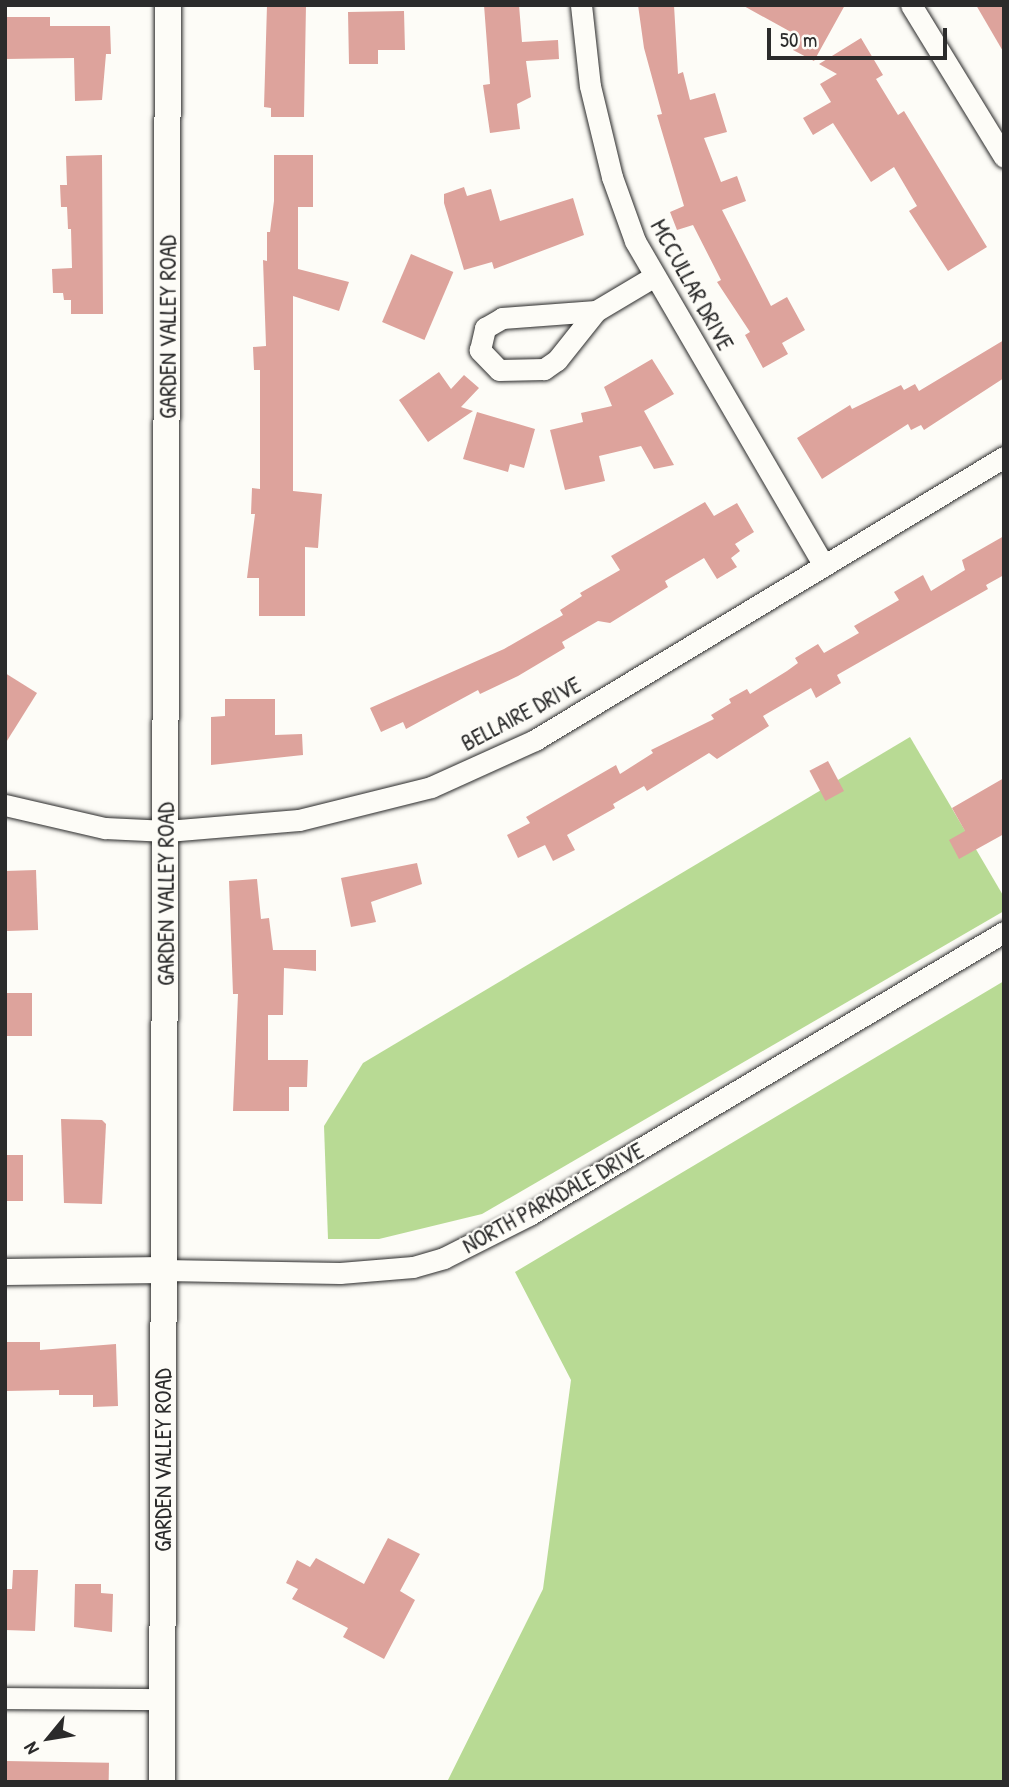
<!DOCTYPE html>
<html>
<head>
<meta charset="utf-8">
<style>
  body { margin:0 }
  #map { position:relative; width:1009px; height:1787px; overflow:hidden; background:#fdfcf7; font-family:"Patrick Hand",sans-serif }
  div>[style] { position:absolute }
  .green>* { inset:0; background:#b8da94 }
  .building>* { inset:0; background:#dda39c; transform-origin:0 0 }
  .roads { filter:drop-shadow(0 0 2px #2b2b2b) drop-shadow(0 0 2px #2b2b2b) }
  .minor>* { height:21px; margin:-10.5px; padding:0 10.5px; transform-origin:10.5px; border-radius:10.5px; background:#fdfcf7 }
  .tertiary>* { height:26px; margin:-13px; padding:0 13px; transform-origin:13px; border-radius:13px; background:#fdfcf7 }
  span { translate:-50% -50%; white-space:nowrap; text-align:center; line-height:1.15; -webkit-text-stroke:5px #fdfcf7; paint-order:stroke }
  .street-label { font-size:23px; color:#2b2b2b }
  .frame { position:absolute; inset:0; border:7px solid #2b2b2b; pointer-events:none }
  .north { position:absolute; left:14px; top:1703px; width:70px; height:70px; -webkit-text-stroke:5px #fdfcf7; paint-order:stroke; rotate:240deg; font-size:19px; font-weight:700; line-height:28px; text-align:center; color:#2b2b2b }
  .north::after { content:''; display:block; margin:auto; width:24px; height:32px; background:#2b2b2b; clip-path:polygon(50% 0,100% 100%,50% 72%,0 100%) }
  .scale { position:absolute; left:767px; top:28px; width:180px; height:32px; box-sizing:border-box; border:4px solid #2b2b2b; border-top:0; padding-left:9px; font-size:21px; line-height:24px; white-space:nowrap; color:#2b2b2b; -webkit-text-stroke:5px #fdfcf7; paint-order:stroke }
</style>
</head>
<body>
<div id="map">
  <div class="green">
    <i style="clip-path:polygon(910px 737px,1004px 897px,1004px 911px,482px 1214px,379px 1239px,328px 1239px,324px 1126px,363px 1063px)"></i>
    <i style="clip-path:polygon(1004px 981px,1004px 1782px,447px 1782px,543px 1589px,571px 1380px,515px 1272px)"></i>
  </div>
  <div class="building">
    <i style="clip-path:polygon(267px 5px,306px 5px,304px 117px,271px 117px,271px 108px,264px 107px)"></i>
    <i style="clip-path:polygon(484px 5px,519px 5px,522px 42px,558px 40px,559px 59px,526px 61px,531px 97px,517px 104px,520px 129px,490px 133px,483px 85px,490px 84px)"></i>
    <i style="clip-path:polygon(638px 5px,674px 5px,678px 74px,683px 72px,690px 100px,715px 93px,727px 132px,704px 138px,721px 182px,737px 176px,746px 201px,722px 210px,771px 306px,787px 297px,805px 330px,782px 343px,788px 354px,763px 368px,745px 335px,750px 332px,717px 282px,721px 280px,693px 225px,677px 230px,670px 212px,684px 206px,657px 115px,662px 114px,644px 48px)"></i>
    <i style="clip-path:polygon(742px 5px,845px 5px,814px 61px,793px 50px,800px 37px)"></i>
    <i style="clip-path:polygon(976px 5px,1004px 5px,1004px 53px)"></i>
    <i style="clip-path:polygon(404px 11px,405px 50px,378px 50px,378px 64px,349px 64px,348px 12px)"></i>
    <i style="clip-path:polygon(5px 17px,50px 17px,50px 26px,110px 26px,111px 54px,106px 54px,102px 100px,75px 101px,74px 58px,5px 59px)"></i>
    <i style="clip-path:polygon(861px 38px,883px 75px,876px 79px,898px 115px,904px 111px,987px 247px,948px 271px,909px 211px,917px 206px,894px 167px,871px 182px,833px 123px,813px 135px,803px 118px,831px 102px,820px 84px,837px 74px,819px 64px)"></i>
    <i style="clip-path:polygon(102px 155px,103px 314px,71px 314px,71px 300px,64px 300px,63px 293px,53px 293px,52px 269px,72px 268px,71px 229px,68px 229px,67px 207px,61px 207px,60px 185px,67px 185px,66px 156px)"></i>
    <i style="clip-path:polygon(274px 155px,313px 155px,313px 207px,298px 207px,298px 269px,349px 282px,339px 311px,293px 296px,293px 491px,322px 494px,318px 548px,305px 547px,305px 616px,259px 616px,259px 578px,247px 578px,255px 514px,251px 514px,252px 488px,260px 489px,260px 370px,254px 370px,253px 347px,266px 346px,263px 260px,267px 261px,267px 232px,270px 232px,274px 201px)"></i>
    <i style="clip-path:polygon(464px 187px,467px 196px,491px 189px,500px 221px,573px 198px,584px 235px,494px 269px,492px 262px,464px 270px,444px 203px,444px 194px)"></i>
    <i style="left:411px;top:254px;width:46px;height:74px;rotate:23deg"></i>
    <i style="clip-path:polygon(1004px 340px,1004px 378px,924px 430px,921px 425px,911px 430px,908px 424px,822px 479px,797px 438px,850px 405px,852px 409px,901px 385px,904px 390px,915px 384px,919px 391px)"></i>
    <i style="clip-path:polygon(652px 359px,674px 394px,644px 411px,674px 465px,654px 469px,641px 446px,599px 456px,605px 481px,565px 490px,550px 430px,583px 422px,581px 413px,612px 406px,604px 387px)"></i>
    <i style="clip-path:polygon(439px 372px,451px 389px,464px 375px,479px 388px,461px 407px,473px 411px,428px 442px,399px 400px)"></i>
    <i style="clip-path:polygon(477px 412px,535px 429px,524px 468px,510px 464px,508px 472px,463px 459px)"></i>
    <i style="clip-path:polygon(705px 502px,714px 516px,737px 503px,754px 532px,735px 544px,740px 551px,731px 558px,737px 567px,717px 579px,704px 558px,665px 581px,668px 587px,610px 623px,598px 621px,562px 642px,565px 648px,518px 676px,480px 694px,478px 690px,406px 729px,403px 722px,381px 732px,370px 708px,504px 649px,563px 615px,560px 610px,582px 596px,580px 593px,620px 570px,611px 556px)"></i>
    <i style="clip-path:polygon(1004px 536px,1004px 575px,986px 585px,988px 589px,837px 675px,841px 683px,816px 698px,811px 688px,763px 716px,769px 726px,717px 759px,709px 753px,647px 791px,644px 786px,613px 804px,615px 808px,567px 835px,575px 850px,553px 861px,545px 845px,518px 858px,507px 835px,530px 823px,526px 817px,616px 765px,620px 774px,653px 753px,651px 750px,714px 719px,711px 715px,731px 703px,729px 699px,747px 689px,750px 694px,787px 671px,798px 663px,795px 658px,818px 644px,824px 653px,859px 633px,854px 626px,899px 600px,894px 592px,923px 575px,931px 591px,965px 570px,962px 560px)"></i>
    <i style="clip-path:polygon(5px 673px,37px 693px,5px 744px)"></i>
    <i style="clip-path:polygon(225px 699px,275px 699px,275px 735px,302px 734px,303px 755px,211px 765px,211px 717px,225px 716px)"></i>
    <i style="left:828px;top:761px;width:34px;height:21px;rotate:62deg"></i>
    <i style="clip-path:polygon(1004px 778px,1004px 834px,959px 859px,949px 840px,965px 831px,952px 808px)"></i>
    <i style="clip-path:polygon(417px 863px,422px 884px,371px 902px,376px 922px,351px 927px,341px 878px)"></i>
    <i style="left:36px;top:870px;width:60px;height:31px;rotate:88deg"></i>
    <i style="clip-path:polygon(257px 879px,261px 919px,269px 918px,273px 950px,316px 950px,316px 971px,284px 968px,283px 1015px,268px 1015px,268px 1060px,308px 1060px,307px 1087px,289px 1087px,289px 1111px,233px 1111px,238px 994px,233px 994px,229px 881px)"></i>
    <i style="left:5px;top:993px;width:27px;height:43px"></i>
    <i style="clip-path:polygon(61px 1119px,102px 1120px,106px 1124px,102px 1204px,64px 1203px)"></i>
    <i style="left:5px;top:1155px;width:18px;height:46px"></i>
    <i style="clip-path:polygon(5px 1342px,40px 1342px,40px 1350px,116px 1344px,118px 1406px,93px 1407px,93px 1395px,59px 1395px,59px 1390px,5px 1391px)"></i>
    <i style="clip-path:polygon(388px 1538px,420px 1554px,400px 1591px,415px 1600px,384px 1659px,343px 1637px,348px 1628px,292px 1599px,298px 1589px,286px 1583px,297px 1560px,310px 1567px,316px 1558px,364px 1584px)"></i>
    <i style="clip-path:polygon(13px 1570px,38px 1570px,35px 1631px,5px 1630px,5px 1589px,12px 1589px)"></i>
    <i style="clip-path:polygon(75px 1584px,101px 1584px,101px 1593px,113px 1594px,112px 1632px,74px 1627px)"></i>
    <i style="left:5px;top:1761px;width:104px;height:21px;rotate:1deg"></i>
  </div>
  <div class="roads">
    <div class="minor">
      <i style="left:581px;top:5px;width:81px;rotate:83.7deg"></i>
      <i style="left:590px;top:86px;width:94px;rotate:76.4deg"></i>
      <i style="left:612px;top:177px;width:68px;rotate:70.2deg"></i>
      <i style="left:635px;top:241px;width:374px;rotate:59.8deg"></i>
      <i style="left:911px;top:5px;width:178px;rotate:58.5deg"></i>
      <i style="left:596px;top:311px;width:63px;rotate:128.5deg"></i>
      <i style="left:557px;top:360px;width:16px;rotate:145deg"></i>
      <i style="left:544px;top:369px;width:45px;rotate:178.7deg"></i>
      <i style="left:499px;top:370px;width:28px;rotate:-134deg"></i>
      <i style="left:480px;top:350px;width:23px;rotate:-77deg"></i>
      <i style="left:485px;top:328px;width:20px;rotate:-30deg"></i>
      <i style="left:502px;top:318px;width:94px;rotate:-4.3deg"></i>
      <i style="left:596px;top:311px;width:66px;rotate:-30.8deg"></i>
      <i style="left:5px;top:805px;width:103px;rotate:13deg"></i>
      <i style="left:105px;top:828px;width:62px;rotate:2.8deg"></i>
      <i style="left:167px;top:831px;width:132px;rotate:-4.8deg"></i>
      <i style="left:299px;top:820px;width:136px;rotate:-14deg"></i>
      <i style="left:431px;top:787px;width:114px;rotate:-24.3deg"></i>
      <i style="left:535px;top:740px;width:548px;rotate:-31.11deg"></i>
      <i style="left:163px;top:1270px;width:177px;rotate:1deg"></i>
      <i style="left:340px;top:1273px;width:73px;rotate:-4.7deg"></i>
      <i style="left:413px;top:1267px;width:32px;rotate:-16deg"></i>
      <i style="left:444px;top:1258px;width:95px;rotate:-26.8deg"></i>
      <i style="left:529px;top:1215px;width:553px;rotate:-30.79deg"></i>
      <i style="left:5px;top:1698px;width:158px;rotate:0.4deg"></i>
    </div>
    <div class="tertiary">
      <i style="left:5px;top:1272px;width:158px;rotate:-0.7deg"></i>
      <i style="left:162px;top:1782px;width:1777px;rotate:-89.81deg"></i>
    </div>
  </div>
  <div class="street-label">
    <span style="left:692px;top:285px;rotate:61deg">MCCULLAR DRIVE</span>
    <span style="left:168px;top:327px;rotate:-90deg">GARDEN VALLEY ROAD</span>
    <span style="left:521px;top:714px;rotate:-28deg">BELLAIRE DRIVE</span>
    <span style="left:166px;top:894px;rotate:-90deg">GARDEN VALLEY ROAD</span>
    <span style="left:553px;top:1198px;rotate:-29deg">NORTH PARKDALE DRIVE</span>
    <span style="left:163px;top:1460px;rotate:-90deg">GARDEN VALLEY ROAD</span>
  </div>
  <div class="frame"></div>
  <div class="north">N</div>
  <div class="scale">50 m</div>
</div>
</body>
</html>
